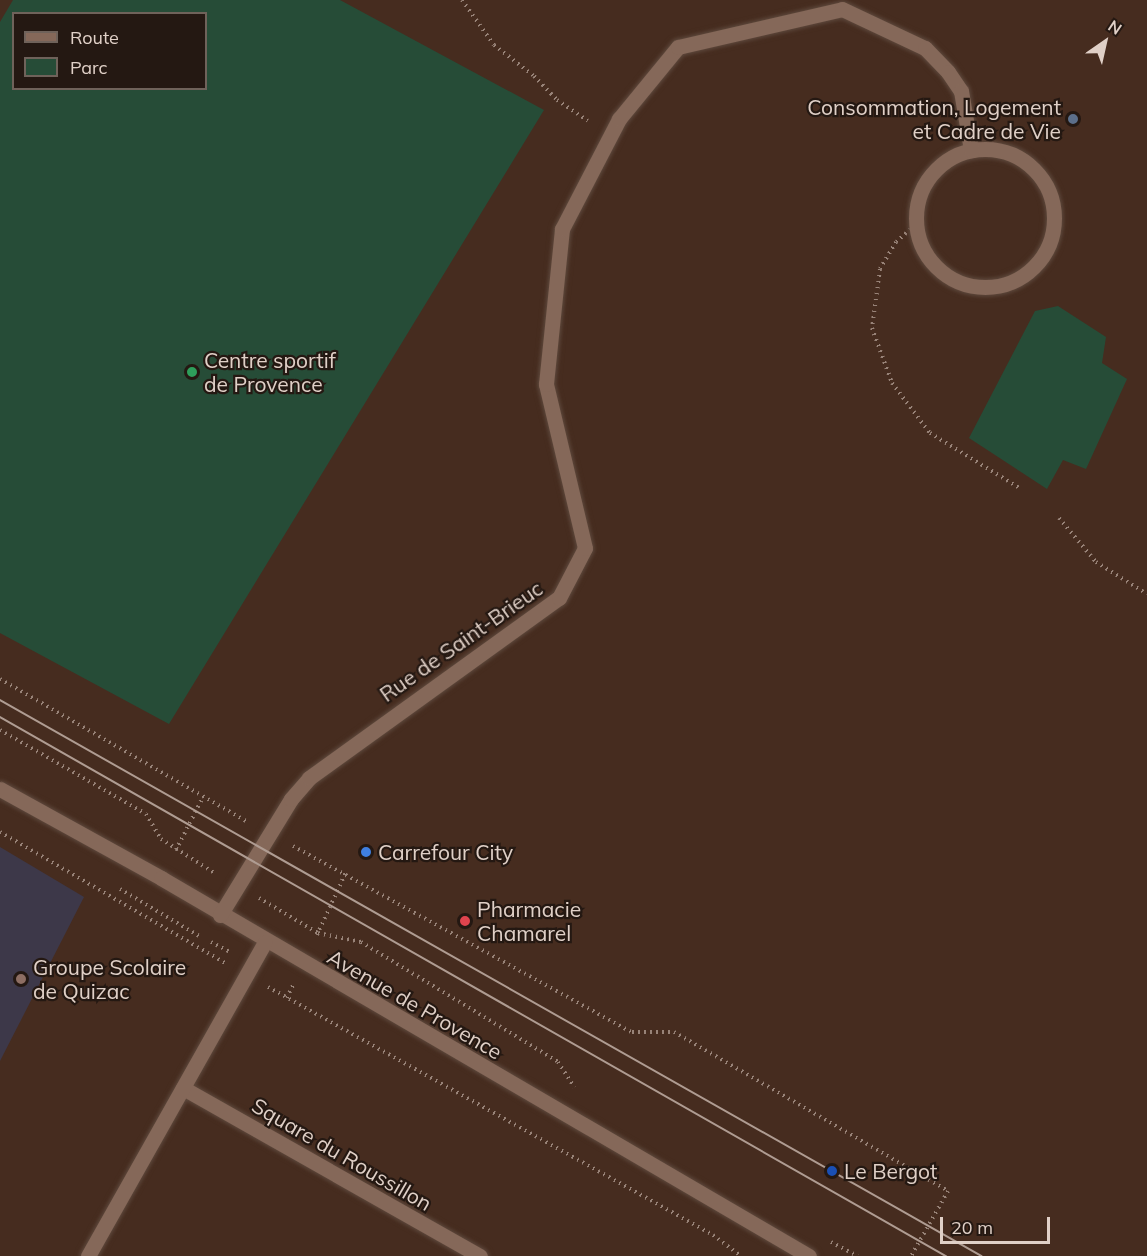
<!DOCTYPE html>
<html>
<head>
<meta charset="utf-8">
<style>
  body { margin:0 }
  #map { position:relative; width:1147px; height:1256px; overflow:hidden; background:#462c1f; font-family:Mulish,sans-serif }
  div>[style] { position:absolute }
  .education>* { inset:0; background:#3d3849 }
  .green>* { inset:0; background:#264c37 }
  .path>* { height:4px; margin-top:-2px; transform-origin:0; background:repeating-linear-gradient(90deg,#988378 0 1.5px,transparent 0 6px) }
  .roads { filter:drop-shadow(0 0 2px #5e493d) drop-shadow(0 0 2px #5e493d) }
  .minor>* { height:15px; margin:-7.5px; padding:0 7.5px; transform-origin:7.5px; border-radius:7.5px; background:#856859 }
  .minor>.ring { margin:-7.5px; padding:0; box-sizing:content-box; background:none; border:15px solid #856859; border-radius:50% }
  .tram>* { height:1.5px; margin:-0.75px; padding:0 0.75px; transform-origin:0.75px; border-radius:0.75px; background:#af9c92 }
  .dots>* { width:16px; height:16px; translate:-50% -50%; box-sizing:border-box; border:3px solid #241812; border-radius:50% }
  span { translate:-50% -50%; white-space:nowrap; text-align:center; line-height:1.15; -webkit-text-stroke:4.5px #241812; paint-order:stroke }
  .poi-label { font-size:21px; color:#e0d0c7 }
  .right { translate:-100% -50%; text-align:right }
  .left { translate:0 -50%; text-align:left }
  .street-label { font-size:21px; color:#e0d0c7 }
  .legend { position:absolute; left:12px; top:12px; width:195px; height:78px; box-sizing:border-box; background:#241812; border:2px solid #6f625a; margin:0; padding:8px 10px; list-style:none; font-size:18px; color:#e0d0c7 }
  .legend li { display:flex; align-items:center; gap:12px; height:30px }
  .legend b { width:30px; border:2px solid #6f625a }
  .north { position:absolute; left:1075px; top:12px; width:60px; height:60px; -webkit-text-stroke:4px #241812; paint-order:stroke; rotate:34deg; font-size:16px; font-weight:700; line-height:24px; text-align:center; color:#e0d0c7 }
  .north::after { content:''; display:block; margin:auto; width:21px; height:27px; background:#e0d0c7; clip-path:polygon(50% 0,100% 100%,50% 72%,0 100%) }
  .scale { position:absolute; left:940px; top:1217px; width:110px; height:27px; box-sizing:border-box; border:3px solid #e0d0c7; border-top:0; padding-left:8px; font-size:18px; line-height:21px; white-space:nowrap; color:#e0d0c7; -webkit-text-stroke:4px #241812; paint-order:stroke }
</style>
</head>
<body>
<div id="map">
  <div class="education">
    <i style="clip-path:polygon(0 847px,84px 897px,0 1061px)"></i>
  </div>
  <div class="green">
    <i style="clip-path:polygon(evenodd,13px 0,340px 0,544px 110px,169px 724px,0 633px,0 22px,13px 0,14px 14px,206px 14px,206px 88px,14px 88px,14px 14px)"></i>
    <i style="clip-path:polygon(1058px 306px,1106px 337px,1102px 363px,1127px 379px,1086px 469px,1063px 460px,1047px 489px,969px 438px,1035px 311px)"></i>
  </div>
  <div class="path">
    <i style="left:462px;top:0;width:55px;rotate:54.6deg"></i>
    <i style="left:494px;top:45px;width:51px;rotate:37.8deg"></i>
    <i style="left:534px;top:76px;width:33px;rotate:46deg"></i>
    <i style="left:557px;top:100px;width:37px;rotate:34deg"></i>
    <i style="left:915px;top:225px;width:25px;rotate:138deg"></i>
    <i style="left:896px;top:242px;width:31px;rotate:121deg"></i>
    <i style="left:880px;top:269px;width:60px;rotate:97.7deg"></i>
    <i style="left:872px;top:328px;width:59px;rotate:70deg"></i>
    <i style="left:892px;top:383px;width:63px;rotate:52.8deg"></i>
    <i style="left:930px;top:433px;width:107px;rotate:31.6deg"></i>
    <i style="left:1059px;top:518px;width:57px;rotate:49.9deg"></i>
    <i style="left:1096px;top:562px;width:60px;rotate:32.1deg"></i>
    <i style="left:0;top:679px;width:284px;rotate:30deg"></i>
    <i style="left:0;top:730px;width:168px;rotate:29.9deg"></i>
    <i style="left:146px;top:814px;width:29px;rotate:59deg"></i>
    <i style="left:161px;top:839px;width:65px;rotate:32.5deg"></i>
    <i style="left:0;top:832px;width:260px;rotate:30.2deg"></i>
    <i style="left:293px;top:846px;width:387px;rotate:28.8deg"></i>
    <i style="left:632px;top:1032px;width:42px"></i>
    <i style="left:674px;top:1032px;width:317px;rotate:30.1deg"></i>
    <i style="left:948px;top:1191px;width:75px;rotate:119.6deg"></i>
    <i style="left:176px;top:850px;width:59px;rotate:-63deg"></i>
    <i style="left:120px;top:889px;width:94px;rotate:30.7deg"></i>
    <i style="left:259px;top:898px;width:69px;rotate:30.7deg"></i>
    <i style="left:318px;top:933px;width:44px;rotate:11.8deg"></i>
    <i style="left:361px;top:942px;width:231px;rotate:31.3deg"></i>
    <i style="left:558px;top:1062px;width:30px;rotate:57deg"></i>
    <i style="left:317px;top:935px;width:69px;rotate:-65.3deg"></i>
    <i style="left:211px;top:942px;width:21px;rotate:28deg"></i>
    <i style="left:268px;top:987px;width:509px;rotate:29.13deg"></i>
    <i style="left:713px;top:1235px;width:35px;rotate:37deg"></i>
    <i style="left:287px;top:998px;width:14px;rotate:-65deg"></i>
    <i style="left:831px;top:1242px;width:30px;rotate:28deg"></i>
  </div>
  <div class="roads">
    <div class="minor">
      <i class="ring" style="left:916px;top:149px;width:123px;height:123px"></i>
      <i style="left:0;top:789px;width:184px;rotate:28.9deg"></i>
      <i style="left:161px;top:878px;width:750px;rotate:30.26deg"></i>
      <i style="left:220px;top:915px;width:136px;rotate:-58.5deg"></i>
      <i style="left:291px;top:799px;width:28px;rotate:-49deg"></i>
      <i style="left:309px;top:778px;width:308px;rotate:-35.8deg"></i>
      <i style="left:559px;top:598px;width:56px;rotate:-62.5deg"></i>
      <i style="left:585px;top:548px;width:169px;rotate:-103.4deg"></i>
      <i style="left:546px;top:384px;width:156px;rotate:-84.1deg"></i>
      <i style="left:562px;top:229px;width:124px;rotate:-62.6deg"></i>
      <i style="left:619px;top:119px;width:93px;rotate:-50.7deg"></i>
      <i style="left:678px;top:47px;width:168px;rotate:-13deg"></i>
      <i style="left:842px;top:9px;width:92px;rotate:25.2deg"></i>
      <i style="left:925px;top:48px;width:33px;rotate:46deg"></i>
      <i style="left:948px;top:72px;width:23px;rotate:56deg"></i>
      <i style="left:961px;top:91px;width:60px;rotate:80.4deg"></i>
      <i style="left:183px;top:1088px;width:341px;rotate:29.5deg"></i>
      <i style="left:88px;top:1256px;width:360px;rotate:-60.6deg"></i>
    </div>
  </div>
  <div class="tram">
    <i style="left:0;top:700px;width:1128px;rotate:29.52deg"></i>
    <i style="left:0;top:717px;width:1089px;rotate:29.67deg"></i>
  </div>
  <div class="dots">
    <i style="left:1073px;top:119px;background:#5c6f8a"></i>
    <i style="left:192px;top:372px;background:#2e9e5b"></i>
    <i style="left:366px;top:852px;background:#3f7fe0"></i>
    <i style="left:465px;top:921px;background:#e0444e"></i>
    <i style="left:21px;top:979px;background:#8d6e63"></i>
    <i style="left:832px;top:1171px;background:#1a4fb4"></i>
  </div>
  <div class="poi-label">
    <span class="right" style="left:1061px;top:119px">Consommation, Logement<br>et Cadre de Vie</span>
    <span class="left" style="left:204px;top:372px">Centre sportif<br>de Provence</span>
    <span class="left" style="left:378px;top:852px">Carrefour City</span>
    <span class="left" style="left:477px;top:921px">Pharmacie<br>Chamarel</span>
    <span class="left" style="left:33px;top:979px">Groupe Scolaire<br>de Quizac</span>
    <span class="left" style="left:844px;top:1171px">Le Bergot</span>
  </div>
  <div class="street-label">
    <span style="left:461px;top:641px;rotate:-35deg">Rue de Saint-Brieuc</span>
    <span style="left:415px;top:1004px;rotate:30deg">Avenue de Provence</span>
    <span style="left:342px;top:1154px;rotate:30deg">Square du Roussillon</span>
  </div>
  <ul class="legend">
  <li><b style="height:8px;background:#856859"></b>Route</li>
  <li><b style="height:16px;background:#264c37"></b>Parc</li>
  </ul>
  <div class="north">N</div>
  <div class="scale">20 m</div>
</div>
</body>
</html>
